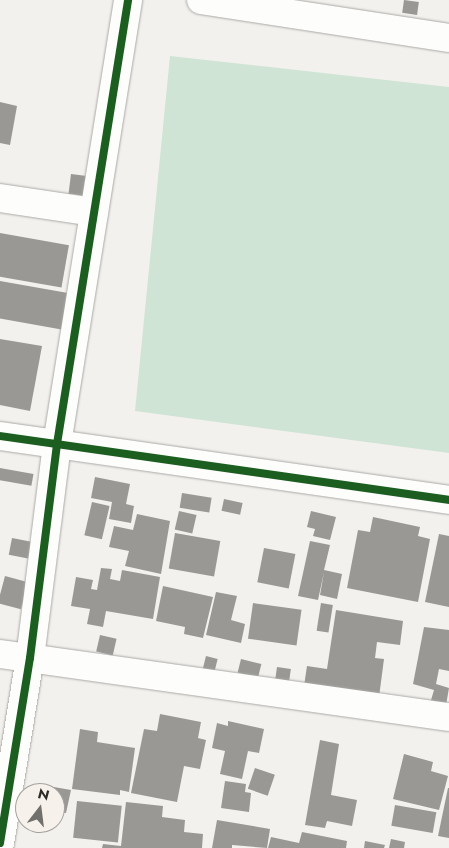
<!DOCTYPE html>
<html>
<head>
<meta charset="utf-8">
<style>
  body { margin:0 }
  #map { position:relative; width:449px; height:848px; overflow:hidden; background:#f3f1ee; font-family:Jost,sans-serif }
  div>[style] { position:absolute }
  .green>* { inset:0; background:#cfe4d5 }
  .building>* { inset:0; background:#999895; transform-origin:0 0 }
  .roads { filter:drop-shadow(0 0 1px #aaa9a6) drop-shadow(0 0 1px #aaa9a6) }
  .minor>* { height:28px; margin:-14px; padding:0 14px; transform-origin:14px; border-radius:14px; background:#fdfdfc }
  .cycleway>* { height:8px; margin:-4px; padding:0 4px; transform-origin:4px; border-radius:4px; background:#1b5e20 }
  span { translate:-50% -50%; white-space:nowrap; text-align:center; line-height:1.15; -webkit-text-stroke:5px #f6f2eb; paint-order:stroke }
  .north { position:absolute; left:15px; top:783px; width:50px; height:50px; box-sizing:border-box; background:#f6f2eb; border:1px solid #a5a29d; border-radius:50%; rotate:15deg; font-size:14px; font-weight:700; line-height:20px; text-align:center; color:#2b2a27 }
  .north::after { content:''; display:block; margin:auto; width:18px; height:22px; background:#71706d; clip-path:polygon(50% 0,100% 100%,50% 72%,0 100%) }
</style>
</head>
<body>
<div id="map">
  <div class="green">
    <i style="clip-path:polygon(170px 56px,449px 87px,449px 453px,135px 411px)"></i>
  </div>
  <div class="building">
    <i style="left:404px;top:0;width:15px;height:13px;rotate:8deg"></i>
    <i style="clip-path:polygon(0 102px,17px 106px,10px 145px,0 143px)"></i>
    <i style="left:71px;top:174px;width:16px;height:20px;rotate:7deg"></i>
    <i style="left:0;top:233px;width:70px;height:43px;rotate:10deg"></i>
    <i style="left:0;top:281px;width:69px;height:37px;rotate:10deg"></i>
    <i style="clip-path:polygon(0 339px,42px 346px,30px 411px,0 405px)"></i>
    <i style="left:0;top:468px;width:34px;height:12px;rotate:10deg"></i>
    <i style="clip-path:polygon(95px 477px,130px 484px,126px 504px,134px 506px,131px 523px,109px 519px,112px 502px,91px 498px)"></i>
    <i style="left:182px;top:493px;width:30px;height:15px;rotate:9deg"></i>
    <i style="left:224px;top:499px;width:19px;height:12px;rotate:12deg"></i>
    <i style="left:92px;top:502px;width:18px;height:34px;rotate:13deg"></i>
    <i style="left:179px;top:511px;width:18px;height:19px;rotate:13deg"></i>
    <i style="clip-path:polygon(311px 511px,336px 517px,330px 540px,313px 536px,315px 529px,307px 527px)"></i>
    <i style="clip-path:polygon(137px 514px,170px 521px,161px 574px,125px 566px,129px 551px,109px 547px,114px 526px,133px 530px)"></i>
    <i style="clip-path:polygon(373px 517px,420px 527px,418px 536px,430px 539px,418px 602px,347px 588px,358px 530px,370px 532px)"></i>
    <i style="left:175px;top:533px;width:46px;height:36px;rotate:10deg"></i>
    <i style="clip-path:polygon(439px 534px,449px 536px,449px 607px,425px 602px)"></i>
    <i style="left:12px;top:538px;width:21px;height:17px;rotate:11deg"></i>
    <i style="clip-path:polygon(310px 541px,330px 545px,324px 570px,342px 574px,337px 599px,320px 595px,324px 572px,318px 600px,298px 596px)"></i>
    <i style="left:264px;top:548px;width:32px;height:35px;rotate:11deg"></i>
    <i style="clip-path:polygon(101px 568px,112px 569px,110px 579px,120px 581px,122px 570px,160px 577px,153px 619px,106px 611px,103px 627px,87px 624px,90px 609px,71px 606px,76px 577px,93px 580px,91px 589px,97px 590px)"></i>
    <i style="left:5px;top:576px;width:24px;height:28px;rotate:15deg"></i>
    <i style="clip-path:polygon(163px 586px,213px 597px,203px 638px,184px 634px,185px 627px,156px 621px)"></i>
    <i style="clip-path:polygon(216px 592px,237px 596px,231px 620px,245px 624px,241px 643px,206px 635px)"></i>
    <i style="left:253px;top:603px;width:49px;height:36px;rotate:8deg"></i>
    <i style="left:321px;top:603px;width:12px;height:28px;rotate:9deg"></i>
    <i style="clip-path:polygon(336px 610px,403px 621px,400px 645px,377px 642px,375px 658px,384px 659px,379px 697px,304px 686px,307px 666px,327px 669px)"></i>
    <i style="clip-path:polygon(424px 627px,449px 630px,449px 671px,439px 669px,436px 684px,449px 688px,445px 711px,429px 707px,434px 690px,413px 684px)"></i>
    <i style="left:100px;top:635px;width:17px;height:17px;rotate:13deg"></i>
    <i style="left:206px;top:656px;width:12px;height:14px;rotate:14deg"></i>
    <i style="left:241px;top:659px;width:21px;height:14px;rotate:14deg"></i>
    <i style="left:277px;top:667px;width:14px;height:14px;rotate:8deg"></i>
    <i style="clip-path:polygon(160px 714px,201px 722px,198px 738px,206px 740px,200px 769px,184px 766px,177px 802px,131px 793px,144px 729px,157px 731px)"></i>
    <i style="clip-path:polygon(228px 721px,264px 729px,259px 753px,248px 751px,242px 779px,220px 774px,225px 751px,212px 748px,217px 723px,228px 726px)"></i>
    <i style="clip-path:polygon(80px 729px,98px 732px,97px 742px,135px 748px,129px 792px,120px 790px,120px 795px,72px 789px)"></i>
    <i style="clip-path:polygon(320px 740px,339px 744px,331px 795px,357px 800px,352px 826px,327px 821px,325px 828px,305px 825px)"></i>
    <i style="clip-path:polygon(404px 754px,433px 762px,431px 771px,448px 776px,439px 810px,393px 799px)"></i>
    <i style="left:255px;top:768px;width:21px;height:22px;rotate:19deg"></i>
    <i style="clip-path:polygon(225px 781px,246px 784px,245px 792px,251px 793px,249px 812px,221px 808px)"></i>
    <i style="clip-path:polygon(48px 786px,71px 790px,66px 813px,55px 811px,55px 793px,47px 793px)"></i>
    <i style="clip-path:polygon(448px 788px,449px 788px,449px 838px,438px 836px)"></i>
    <i style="left:77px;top:801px;width:45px;height:37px;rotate:6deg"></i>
    <i style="clip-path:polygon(126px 802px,163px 806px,162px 817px,185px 820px,184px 832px,203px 834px,202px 848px,102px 848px,103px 844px,121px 846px)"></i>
    <i style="left:395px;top:805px;width:42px;height:21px;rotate:10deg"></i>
    <i style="clip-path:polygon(217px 820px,270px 829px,267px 848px,232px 845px,232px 848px,212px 848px)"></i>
    <i style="clip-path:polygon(302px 832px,347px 841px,346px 848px,268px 848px,271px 837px,299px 843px)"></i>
    <i style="clip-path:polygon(391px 839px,405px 842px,404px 848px,389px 848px)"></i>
    <i style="clip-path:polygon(365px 841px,385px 845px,384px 848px,364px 848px)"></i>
  </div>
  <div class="roads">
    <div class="minor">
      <i style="left:201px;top:0;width:251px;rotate:8.7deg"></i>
      <i style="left:0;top:198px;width:95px;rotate:8.5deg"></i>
      <i style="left:0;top:436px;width:454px;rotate:8.1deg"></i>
      <i style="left:0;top:654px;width:453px;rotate:8deg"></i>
      <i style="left:0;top:843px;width:187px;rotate:-80.8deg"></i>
      <i style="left:30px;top:658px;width:216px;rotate:-82.8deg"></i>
      <i style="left:57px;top:444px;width:450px;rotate:-80.9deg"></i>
    </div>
  </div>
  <div class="cycleway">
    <i style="left:0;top:436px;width:454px;rotate:8.1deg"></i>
    <i style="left:0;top:843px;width:187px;rotate:-80.8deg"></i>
    <i style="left:30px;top:658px;width:216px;rotate:-82.8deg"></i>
    <i style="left:57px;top:444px;width:450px;rotate:-80.9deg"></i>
  </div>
  <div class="north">N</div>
</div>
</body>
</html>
